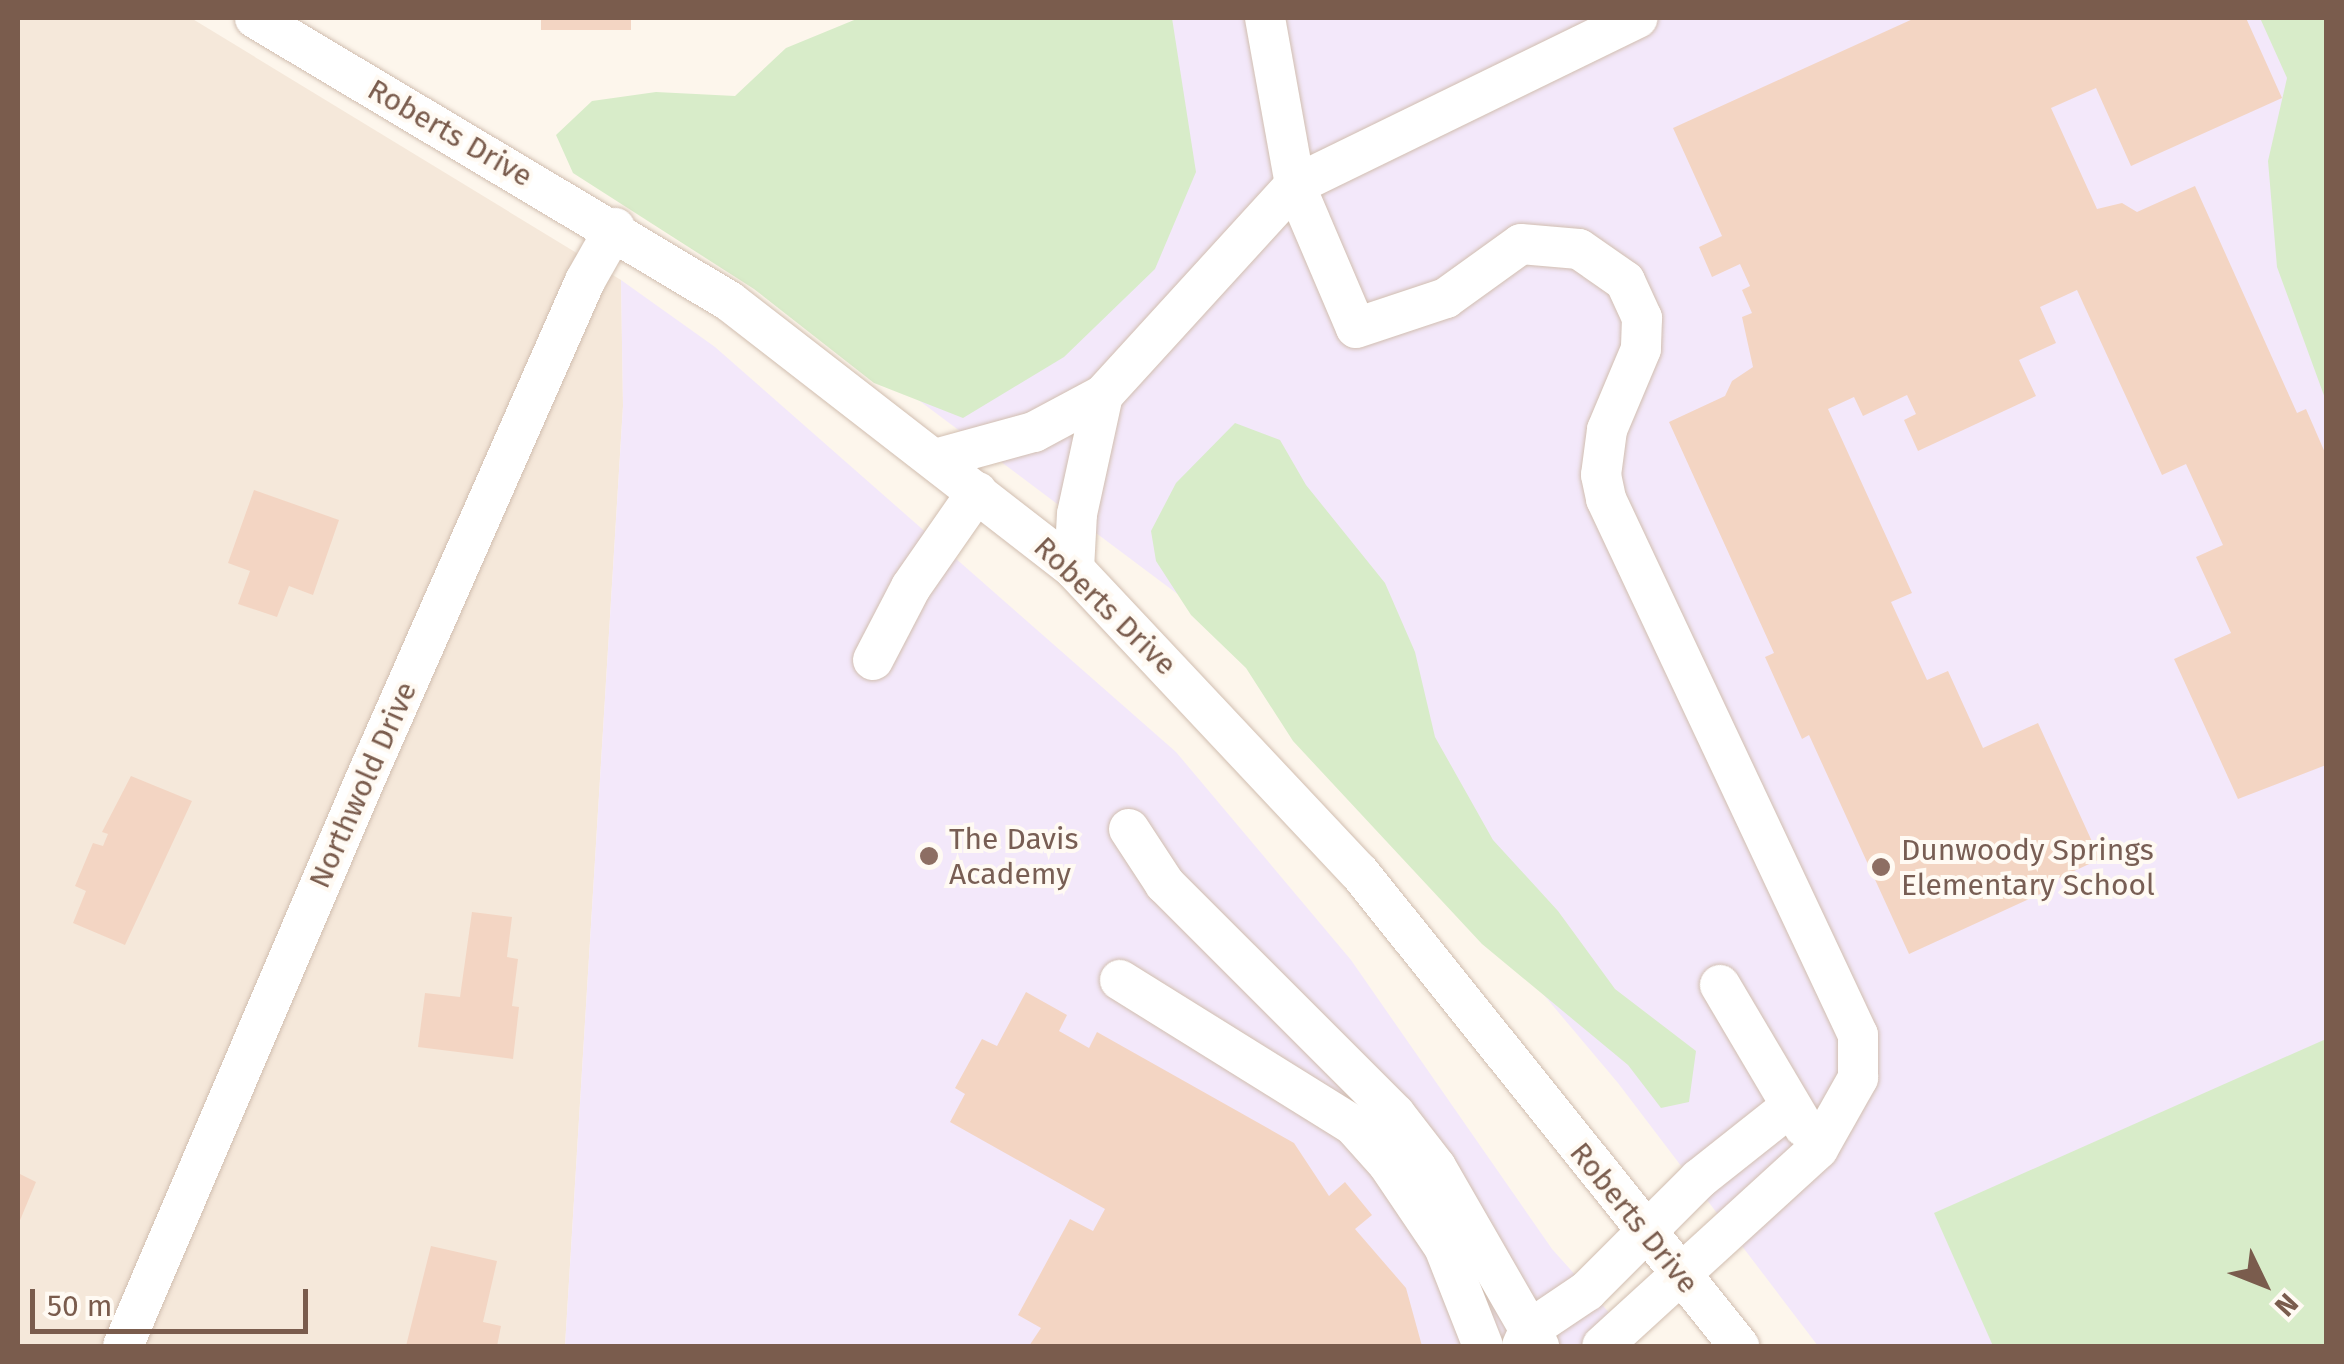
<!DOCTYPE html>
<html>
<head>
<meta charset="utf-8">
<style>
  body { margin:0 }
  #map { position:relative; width:2344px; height:1364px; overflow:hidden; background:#fdf6ec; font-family:"Fira Sans",sans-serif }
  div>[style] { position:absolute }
  .residential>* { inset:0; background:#f5e8da }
  .education>* { inset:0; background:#f3e8fa }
  .green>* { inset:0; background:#d8ecc9 }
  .building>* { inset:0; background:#f3d5c3; transform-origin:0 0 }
  .roads { filter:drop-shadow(0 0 2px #d1beb0) drop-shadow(0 0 2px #d1beb0) }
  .minor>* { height:40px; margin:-20px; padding:0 20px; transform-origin:20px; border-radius:20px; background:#fff }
  .dots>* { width:28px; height:28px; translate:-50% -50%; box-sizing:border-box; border:5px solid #fffaf3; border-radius:50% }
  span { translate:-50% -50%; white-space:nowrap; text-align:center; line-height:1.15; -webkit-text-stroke:8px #fffaf3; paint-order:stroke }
  .street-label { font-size:30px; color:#7a5c4d }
  .education-label { font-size:30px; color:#785e54 }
  .left { translate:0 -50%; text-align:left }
  .frame { position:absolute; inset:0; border:20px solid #7a5c4d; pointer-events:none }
  .north { position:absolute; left:2214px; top:1234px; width:100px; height:100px; -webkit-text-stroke:8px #fffaf3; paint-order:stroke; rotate:133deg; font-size:28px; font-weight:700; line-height:40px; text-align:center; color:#7a5c4d }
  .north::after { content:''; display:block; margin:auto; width:35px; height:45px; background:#7a5c4d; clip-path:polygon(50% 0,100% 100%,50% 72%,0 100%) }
  .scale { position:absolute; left:30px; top:1289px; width:278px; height:45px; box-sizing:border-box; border:5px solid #7a5c4d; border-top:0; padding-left:12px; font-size:30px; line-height:35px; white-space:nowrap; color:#7a5c4d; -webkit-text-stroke:8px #fffaf3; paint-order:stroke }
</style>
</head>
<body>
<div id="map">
  <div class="residential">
    <i style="clip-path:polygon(18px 18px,191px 18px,621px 280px,623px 406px,565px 1346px,18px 1346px)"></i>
  </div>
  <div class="education">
    <i style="clip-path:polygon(1006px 18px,2314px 18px,2326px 46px,2326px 1346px,1818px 1346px,1618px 1083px,1255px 652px,762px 283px)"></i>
    <i style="clip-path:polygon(621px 280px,715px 347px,1176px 752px,1351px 960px,1552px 1249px,1639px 1346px,565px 1346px,623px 406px)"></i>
  </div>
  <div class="green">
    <i style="clip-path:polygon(859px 18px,1172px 18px,1196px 172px,1155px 269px,1064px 357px,963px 418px,874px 383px,754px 289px,573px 173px,556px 135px,592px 101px,656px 92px,735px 96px,786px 48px)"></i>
    <i style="clip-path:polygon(2260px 18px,2326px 18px,2326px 401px,2277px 267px,2268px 161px,2287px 78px)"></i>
    <i style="clip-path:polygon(1235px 423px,1280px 440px,1306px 485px,1385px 583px,1415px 652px,1435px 737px,1493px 840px,1558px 911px,1615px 989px,1696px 1051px,1689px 1102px,1661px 1108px,1628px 1065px,1482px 944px,1293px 741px,1246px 668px,1191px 615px,1156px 561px,1151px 531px,1176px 483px)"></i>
    <i style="clip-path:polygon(2326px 1039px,2326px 1346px,1993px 1346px,1934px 1213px)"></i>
  </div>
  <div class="building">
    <i style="left:541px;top:18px;width:90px;height:12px"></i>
    <i style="clip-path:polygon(1915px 18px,2246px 18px,2282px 98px,2131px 166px,2096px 88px,2051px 108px,2097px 209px,2122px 203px,2137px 212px,2195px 186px,2297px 413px,2306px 409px,2326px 455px,2326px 765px,2238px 799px,2174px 659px,2231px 633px,2196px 557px,2223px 545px,2186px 464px,2162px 475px,2077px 290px,2040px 307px,2056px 343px,2019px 360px,2036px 396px,1918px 451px,1904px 420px,1916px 414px,1907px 395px,1863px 416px,1854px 397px,1828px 409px,1912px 593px,1891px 602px,1927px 680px,1948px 671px,1983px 748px,2038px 723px,2100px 859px,2046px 884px,2049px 890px,1909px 954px,1809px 735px,1802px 739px,1765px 657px,1774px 653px,1669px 422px,1725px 396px,1732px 381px,1753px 367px,1742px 317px,1752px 313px,1742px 290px,1750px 286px,1740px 264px,1712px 277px,1699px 247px,1722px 236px,1673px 128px)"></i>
    <i style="clip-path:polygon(254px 490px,339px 520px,313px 595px,289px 586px,277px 617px,238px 604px,250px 571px,228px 563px)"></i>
    <i style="clip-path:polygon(131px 776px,192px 801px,125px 945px,73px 923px,86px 891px,75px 886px,93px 843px,103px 846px,108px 834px,102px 832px)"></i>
    <i style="clip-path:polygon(472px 912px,512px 917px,507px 957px,518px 959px,512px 1006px,519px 1007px,513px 1059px,418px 1047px,425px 993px,460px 997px)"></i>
    <i style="clip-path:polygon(1026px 992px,1067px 1015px,1059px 1031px,1089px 1048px,1097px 1032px,1294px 1143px,1329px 1196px,1345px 1182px,1372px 1215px,1355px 1229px,1406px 1288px,1422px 1346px,1029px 1346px,1041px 1328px,1018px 1315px,1070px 1219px,1093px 1231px,1105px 1209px,950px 1122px,965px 1094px,955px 1088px,982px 1039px,997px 1046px)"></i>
    <i style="clip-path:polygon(18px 1173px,36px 1182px,18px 1225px)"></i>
    <i style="clip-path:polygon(431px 1246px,497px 1261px,483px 1322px,501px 1326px,497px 1346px,406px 1346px)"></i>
  </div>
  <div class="roads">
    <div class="minor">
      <i style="left:255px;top:18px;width:552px;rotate:30.84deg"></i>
      <i style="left:729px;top:301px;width:437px;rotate:37.8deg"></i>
      <i style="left:1074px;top:569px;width:416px;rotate:46.8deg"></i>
      <i style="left:1359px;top:872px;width:608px;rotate:51.28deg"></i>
      <i style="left:1265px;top:18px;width:170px;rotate:79.8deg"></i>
      <i style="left:1295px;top:185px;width:155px;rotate:66.9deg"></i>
      <i style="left:1356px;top:328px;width:95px;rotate:-18.4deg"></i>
      <i style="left:1446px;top:298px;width:92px;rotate:-35.8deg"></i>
      <i style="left:1521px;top:244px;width:58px;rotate:4.9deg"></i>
      <i style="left:1579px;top:249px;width:56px;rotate:34.8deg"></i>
      <i style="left:1625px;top:281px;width:41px;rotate:65.3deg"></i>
      <i style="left:1642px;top:318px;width:31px;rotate:92deg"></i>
      <i style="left:1641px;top:349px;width:88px;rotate:112.8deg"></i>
      <i style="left:1607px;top:430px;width:45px;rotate:97.6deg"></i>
      <i style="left:1601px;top:475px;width:25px;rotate:78deg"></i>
      <i style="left:1606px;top:499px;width:592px;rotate:64.82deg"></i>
      <i style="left:1858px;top:1035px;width:43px;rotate:90deg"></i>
      <i style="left:1858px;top:1078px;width:81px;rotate:119.4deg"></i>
      <i style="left:1818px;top:1149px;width:292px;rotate:137.6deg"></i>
      <i style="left:935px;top:459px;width:103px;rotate:-15.3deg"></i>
      <i style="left:1034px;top:432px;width:78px;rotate:-28.2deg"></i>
      <i style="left:1103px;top:395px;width:285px;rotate:-47.6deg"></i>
      <i style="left:1295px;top:185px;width:381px;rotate:-26deg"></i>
      <i style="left:1074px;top:569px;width:55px;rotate:-86.9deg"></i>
      <i style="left:1077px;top:514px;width:122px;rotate:-77.7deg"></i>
      <i style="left:873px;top:660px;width:82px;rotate:-62.5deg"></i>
      <i style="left:911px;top:587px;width:116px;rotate:-55.2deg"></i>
      <i style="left:1129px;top:829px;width:66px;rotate:56.8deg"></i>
      <i style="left:1165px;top:884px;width:325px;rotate:45deg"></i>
      <i style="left:1395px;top:1114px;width:67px;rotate:52.3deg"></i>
      <i style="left:1436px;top:1167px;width:207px;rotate:60.1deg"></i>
      <i style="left:1120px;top:980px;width:274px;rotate:31.9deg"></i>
      <i style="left:1353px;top:1125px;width:52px;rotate:48.1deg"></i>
      <i style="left:1388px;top:1164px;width:100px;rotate:56deg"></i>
      <i style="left:1444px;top:1247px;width:106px;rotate:68.5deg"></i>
      <i style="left:1720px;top:985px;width:165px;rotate:59.4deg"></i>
      <i style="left:123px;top:1346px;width:613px;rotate:-66.86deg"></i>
      <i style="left:364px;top:782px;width:548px;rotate:-66.2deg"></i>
      <i style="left:585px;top:281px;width:61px;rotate:-60.5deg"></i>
      <i style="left:1522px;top:1346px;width:17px;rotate:-66deg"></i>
      <i style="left:1529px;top:1330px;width:70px;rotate:-33.9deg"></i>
      <i style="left:1587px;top:1291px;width:158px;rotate:-45deg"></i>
      <i style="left:1699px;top:1179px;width:117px;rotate:-38.4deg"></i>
    </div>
  </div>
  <div class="dots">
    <i style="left:929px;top:856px;background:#8d6e63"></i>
    <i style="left:1881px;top:867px;background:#8d6e63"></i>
  </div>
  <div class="street-label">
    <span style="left:450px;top:133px;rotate:30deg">Roberts Drive</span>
    <span style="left:1105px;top:606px;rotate:44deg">Roberts Drive</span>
    <span style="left:363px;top:785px;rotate:-66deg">Northwold Drive</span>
    <span style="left:1634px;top:1218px;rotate:51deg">Roberts Drive</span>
  </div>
  <div class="education-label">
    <span class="left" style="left:949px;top:856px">The Davis<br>Academy</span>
    <span class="left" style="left:1901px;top:867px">Dunwoody Springs<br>Elementary School</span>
  </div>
  <div class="frame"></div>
  <div class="north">N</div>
  <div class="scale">50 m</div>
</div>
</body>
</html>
